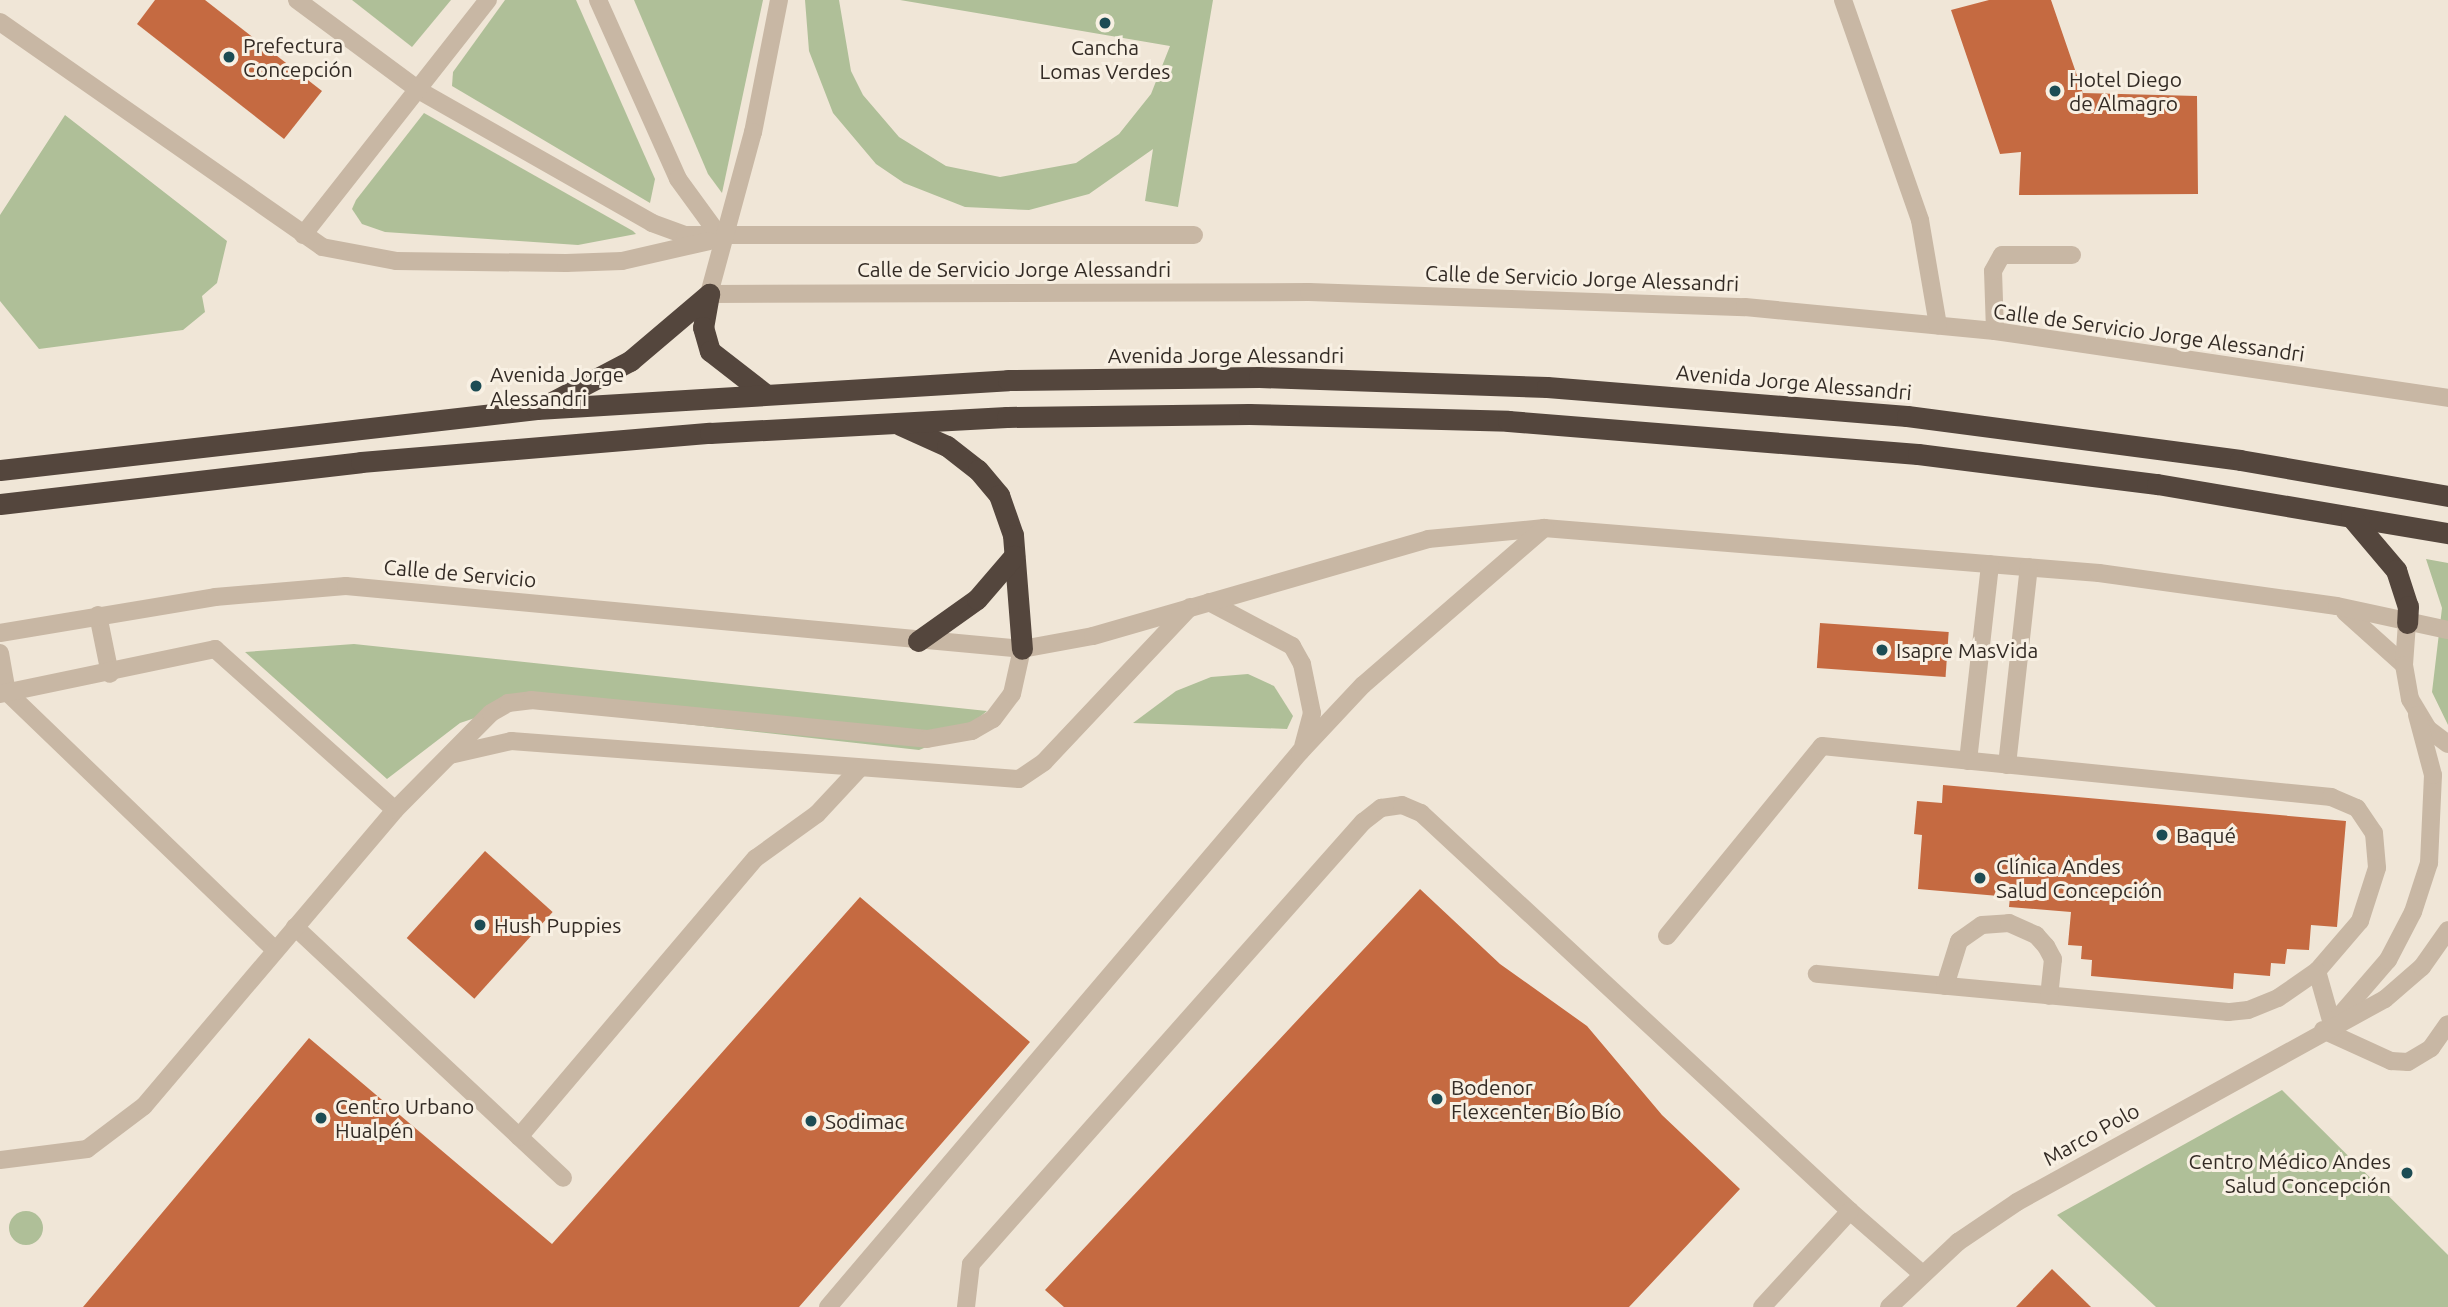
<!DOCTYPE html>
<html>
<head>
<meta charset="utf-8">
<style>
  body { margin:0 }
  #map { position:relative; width:2448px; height:1307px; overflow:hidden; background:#f0e6d7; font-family:Ubuntu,sans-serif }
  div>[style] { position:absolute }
  .green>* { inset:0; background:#afbf98 }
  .round { border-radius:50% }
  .building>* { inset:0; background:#c56a41; transform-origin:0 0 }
  .minor>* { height:18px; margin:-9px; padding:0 9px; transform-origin:9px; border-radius:9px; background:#c8b7a4 }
  .highway>* { height:21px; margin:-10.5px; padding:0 10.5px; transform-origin:10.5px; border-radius:10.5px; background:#54463d }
  .dots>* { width:19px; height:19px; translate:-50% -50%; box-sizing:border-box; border:4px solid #f8f0e3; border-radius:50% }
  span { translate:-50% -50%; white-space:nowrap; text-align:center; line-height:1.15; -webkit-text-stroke:6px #f8f0e3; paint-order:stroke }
  .poi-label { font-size:21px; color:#332b25 }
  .left { translate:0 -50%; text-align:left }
  .right { translate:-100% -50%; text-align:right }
  .street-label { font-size:21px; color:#332b25 }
</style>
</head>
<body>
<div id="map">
  <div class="green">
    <i style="clip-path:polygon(352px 0,451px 0,412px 47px)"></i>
    <i style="clip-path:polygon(505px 0,576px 0,655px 179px,650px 203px,452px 86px,453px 72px)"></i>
    <i style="clip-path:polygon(634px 0,763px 0,722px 193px,708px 174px)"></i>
    <i style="clip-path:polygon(805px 0,839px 0,851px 71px,863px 95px,899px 137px,946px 166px,1000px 177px,1076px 163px,1119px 134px,1151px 94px,1170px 46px,900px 0,1213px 0,1178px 207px,1145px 201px,1153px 149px,1089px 194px,1029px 210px,965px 207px,904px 183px,876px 164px,833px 113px,809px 51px)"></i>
    <i style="clip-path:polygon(424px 113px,633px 231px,636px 234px,578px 245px,385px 232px,362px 224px,352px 209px,356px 200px)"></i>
    <i style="clip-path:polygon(65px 115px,227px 241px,217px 283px,202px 296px,205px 312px,183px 330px,39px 349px,0 301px,0 215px)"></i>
    <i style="clip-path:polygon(2426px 559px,2448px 563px,2448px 725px,2432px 692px,2442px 608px)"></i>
    <i style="clip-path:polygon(354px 644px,987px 711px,959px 734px,919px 750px,514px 705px,460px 723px,387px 779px,245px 652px)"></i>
    <i style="clip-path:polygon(1248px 674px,1274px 686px,1293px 716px,1287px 729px,1133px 723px,1176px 691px,1211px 677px)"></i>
    <i style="clip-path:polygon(2282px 1090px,2448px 1255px,2448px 1307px,2156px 1307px,2057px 1215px)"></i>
    <i class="round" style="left:9px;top:1211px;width:34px;height:34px"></i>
  </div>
  <div class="building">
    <i style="clip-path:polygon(155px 0,205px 0,322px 91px,284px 139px,137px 24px)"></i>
    <i style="clip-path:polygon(1989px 0,2051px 0,2083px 93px,2197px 96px,2198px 194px,2019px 195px,2021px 152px,2000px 154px,1951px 10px)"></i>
    <i style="left:1820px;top:623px;width:129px;height:45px;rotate:4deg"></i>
    <i style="clip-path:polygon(1943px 785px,2346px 821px,2337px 927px,2311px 925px,2309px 950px,2287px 949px,2285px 964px,2271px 963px,2270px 976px,2234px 973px,2233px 989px,2091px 976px,2092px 960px,2081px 959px,2082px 946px,2068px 945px,2071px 912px,2009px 907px,2010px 897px,1918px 889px,1922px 835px,1914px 834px,1917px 801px,1942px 803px)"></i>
    <i style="left:485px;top:851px;width:91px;height:117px;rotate:42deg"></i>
    <i style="clip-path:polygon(1420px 889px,1500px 964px,1587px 1026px,1662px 1115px,1740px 1189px,1629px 1307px,1064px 1307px,1045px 1290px)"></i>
    <i style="clip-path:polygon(860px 897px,1030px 1042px,799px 1307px,83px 1307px,309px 1038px,552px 1244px)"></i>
    <i style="clip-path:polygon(2052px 1269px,2091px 1307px,2016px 1307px)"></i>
  </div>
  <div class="minor">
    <i style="left:297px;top:0;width:153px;rotate:36.5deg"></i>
    <i style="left:420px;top:91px;width:267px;rotate:29.6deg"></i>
    <i style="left:652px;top:223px;width:35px;rotate:20deg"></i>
    <i style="left:685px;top:235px;width:509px"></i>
    <i style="left:598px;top:0;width:196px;rotate:65.9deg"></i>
    <i style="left:678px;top:179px;width:73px;rotate:53.9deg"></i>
    <i style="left:779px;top:0;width:135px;rotate:101.1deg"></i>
    <i style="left:753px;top:132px;width:168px;rotate:105.2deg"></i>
    <i style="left:709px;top:294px;width:600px;rotate:-0.19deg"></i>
    <i style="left:1309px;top:292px;width:436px;rotate:2deg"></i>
    <i style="left:1745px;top:307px;width:251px;rotate:5.5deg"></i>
    <i style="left:1995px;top:331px;width:458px;rotate:8.4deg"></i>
    <i style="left:1843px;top:0;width:233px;rotate:70.7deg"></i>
    <i style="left:1920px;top:220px;width:107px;rotate:80.3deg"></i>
    <i style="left:0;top:22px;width:393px;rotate:34.9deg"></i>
    <i style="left:322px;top:247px;width:75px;rotate:10.7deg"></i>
    <i style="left:396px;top:261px;width:170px;rotate:0.7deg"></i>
    <i style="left:566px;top:263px;width:56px;rotate:-2deg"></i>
    <i style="left:622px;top:261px;width:89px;rotate:-12.9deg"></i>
    <i style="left:303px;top:235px;width:299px;rotate:-51.8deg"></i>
    <i style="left:1995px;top:331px;width:60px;rotate:-91.9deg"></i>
    <i style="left:1993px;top:271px;width:18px;rotate:-61deg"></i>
    <i style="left:2002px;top:255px;width:70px"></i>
    <i style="left:1209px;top:602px;width:94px;rotate:27.9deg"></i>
    <i style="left:1292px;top:646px;width:21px;rotate:61deg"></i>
    <i style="left:1302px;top:664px;width:50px;rotate:78.5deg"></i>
    <i style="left:1312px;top:713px;width:34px;rotate:105deg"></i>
    <i style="left:2345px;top:612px;width:79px;rotate:41.9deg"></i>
    <i style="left:98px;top:615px;width:60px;rotate:78.5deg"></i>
    <i style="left:2407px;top:623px;width:42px;rotate:94.1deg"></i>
    <i style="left:2404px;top:665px;width:35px;rotate:80deg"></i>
    <i style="left:2410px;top:699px;width:35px;rotate:59deg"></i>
    <i style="left:2428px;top:729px;width:25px;rotate:37deg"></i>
    <i style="left:0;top:633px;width:218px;rotate:-9.5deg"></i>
    <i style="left:215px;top:597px;width:131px;rotate:-4.8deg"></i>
    <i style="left:346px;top:586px;width:679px;rotate:5.32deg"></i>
    <i style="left:1022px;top:649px;width:72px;rotate:-10.4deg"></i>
    <i style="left:1093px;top:636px;width:349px;rotate:-16.1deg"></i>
    <i style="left:1428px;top:539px;width:117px;rotate:-5.4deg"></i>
    <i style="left:1544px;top:528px;width:557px;rotate:4.64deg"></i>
    <i style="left:2099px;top:573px;width:240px;rotate:7.9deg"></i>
    <i style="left:2337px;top:606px;width:114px;rotate:12.2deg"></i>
    <i style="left:0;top:653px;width:40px;rotate:80deg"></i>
    <i style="left:7px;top:692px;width:371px;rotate:43.9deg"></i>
    <i style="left:0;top:694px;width:220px;rotate:-11.8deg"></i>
    <i style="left:215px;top:649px;width:241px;rotate:41.8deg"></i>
    <i style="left:450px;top:755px;width:63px;rotate:-12.9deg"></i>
    <i style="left:511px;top:741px;width:509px;rotate:4.28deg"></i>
    <i style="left:1019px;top:779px;width:30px;rotate:-34deg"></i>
    <i style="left:1044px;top:762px;width:213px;rotate:-46.7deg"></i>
    <i style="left:1968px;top:761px;width:198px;rotate:-83.6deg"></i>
    <i style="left:2007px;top:765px;width:199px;rotate:-83.7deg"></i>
    <i style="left:295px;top:927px;width:367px;rotate:43.1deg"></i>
    <i style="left:1667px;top:936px;width:245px;rotate:-50.8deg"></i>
    <i style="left:1822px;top:746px;width:512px;rotate:5.72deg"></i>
    <i style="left:2331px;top:797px;width:28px;rotate:23deg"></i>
    <i style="left:2357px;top:808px;width:30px;rotate:56deg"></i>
    <i style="left:2374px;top:833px;width:35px;rotate:85deg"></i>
    <i style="left:2377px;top:868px;width:56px;rotate:107.8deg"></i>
    <i style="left:2360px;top:921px;width:66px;rotate:130.7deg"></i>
    <i style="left:2317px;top:971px;width:47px;rotate:145.3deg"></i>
    <i style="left:2278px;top:998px;width:32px;rotate:158deg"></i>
    <i style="left:2248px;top:1010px;width:20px;rotate:174deg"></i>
    <i style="left:2228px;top:1012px;width:413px;rotate:-174.7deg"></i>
    <i style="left:2317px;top:971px;width:55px;rotate:74.2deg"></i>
    <i style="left:1945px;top:986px;width:47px;rotate:-72.7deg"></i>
    <i style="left:1959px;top:941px;width:28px;rotate:-35deg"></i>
    <i style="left:1982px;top:925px;width:27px;rotate:-4deg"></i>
    <i style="left:2009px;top:923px;width:30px;rotate:24deg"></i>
    <i style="left:2036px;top:935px;width:15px;rotate:48deg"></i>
    <i style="left:2046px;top:946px;width:15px;rotate:62deg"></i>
    <i style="left:2053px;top:959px;width:37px;rotate:96deg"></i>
    <i style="left:2337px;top:1019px;width:78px;rotate:-49.2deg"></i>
    <i style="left:2388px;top:960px;width:54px;rotate:-62.5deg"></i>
    <i style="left:2413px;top:912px;width:52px;rotate:-71.9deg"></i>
    <i style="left:2429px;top:863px;width:88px;rotate:-87.4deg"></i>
    <i style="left:2433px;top:775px;width:62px;rotate:-104.9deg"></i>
    <i style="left:2323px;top:1030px;width:75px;rotate:24.5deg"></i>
    <i style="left:2391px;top:1061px;width:17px;rotate:3deg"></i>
    <i style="left:2408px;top:1062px;width:27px;rotate:-31deg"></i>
    <i style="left:2431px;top:1048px;width:29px;rotate:-55deg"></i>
    <i style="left:519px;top:1137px;width:366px;rotate:-49.7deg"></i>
    <i style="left:756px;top:858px;width:75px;rotate:-35.8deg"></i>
    <i style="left:817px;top:814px;width:62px;rotate:-47deg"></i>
    <i style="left:0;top:1160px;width:88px;rotate:-7.2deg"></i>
    <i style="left:87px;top:1149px;width:71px;rotate:-37deg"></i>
    <i style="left:144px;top:1106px;width:388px;rotate:-49.7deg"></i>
    <i style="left:395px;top:810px;width:136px;rotate:-45.3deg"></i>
    <i style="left:491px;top:713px;width:20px;rotate:-30deg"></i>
    <i style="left:508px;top:703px;width:23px;rotate:-7deg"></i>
    <i style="left:531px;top:700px;width:398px;rotate:5.6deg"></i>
    <i style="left:927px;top:739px;width:46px;rotate:-10.1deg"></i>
    <i style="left:972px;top:731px;width:24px;rotate:-30deg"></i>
    <i style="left:993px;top:719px;width:31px;rotate:-53deg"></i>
    <i style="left:1012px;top:694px;width:46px;rotate:-77.5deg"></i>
    <i style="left:1850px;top:1211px;width:94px;rotate:41.1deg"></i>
    <i style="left:828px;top:1307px;width:729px;rotate:-49.62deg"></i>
    <i style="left:1300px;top:752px;width:92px;rotate:-46.8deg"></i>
    <i style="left:1363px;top:685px;width:240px;rotate:-40.9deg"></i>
    <i style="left:966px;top:1307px;width:43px;rotate:-83.4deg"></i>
    <i style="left:971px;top:1264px;width:591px;rotate:-48.43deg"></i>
    <i style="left:1363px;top:822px;width:23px;rotate:-38deg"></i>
    <i style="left:1381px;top:808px;width:21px;rotate:-8deg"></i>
    <i style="left:1402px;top:805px;width:21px;rotate:23deg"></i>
    <i style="left:1421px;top:813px;width:585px;rotate:42.85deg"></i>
    <i style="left:1850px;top:1211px;width:130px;rotate:132.5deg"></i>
    <i style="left:1889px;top:1307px;width:95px;rotate:-43.3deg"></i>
    <i style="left:1958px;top:1242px;width:71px;rotate:-34.1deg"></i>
    <i style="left:2017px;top:1202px;width:420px;rotate:-28.9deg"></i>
    <i style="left:2385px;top:999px;width:49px;rotate:-40.9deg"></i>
    <i style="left:2422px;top:967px;width:45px;rotate:-54.9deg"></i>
  </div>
  <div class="highway">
    <i style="left:709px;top:294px;width:34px;rotate:100deg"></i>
    <i style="left:703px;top:327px;width:25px;rotate:74deg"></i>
    <i style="left:710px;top:351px;width:68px;rotate:37.9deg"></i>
    <i style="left:548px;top:404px;width:93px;rotate:-27.7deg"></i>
    <i style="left:630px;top:361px;width:104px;rotate:-40.3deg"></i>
    <i style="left:900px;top:425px;width:51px;rotate:24.1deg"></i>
    <i style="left:947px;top:446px;width:39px;rotate:38deg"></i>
    <i style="left:978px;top:470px;width:33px;rotate:50deg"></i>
    <i style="left:999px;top:495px;width:42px;rotate:70.7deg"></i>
    <i style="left:1013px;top:535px;width:114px;rotate:85.5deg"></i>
    <i style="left:0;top:470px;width:540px;rotate:-6.48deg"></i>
    <i style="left:537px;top:409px;width:472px;rotate:-3.5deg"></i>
    <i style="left:1008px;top:380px;width:251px;rotate:-0.7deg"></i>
    <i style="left:1259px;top:377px;width:288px;rotate:2deg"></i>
    <i style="left:1547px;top:387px;width:361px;rotate:4.6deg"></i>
    <i style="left:1907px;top:416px;width:336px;rotate:7.5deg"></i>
    <i style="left:2240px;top:460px;width:211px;rotate:9.8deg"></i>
    <i style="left:0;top:504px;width:363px;rotate:-6.6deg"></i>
    <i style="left:361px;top:462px;width:350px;rotate:-4.8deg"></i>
    <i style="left:710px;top:433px;width:297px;rotate:-3.1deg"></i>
    <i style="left:1007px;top:417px;width:242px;rotate:-0.7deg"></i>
    <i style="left:1249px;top:414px;width:259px;rotate:1.5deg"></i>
    <i style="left:1508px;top:421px;width:411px;rotate:4.6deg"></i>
    <i style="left:1918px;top:454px;width:241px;rotate:7.2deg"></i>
    <i style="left:2157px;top:484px;width:295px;rotate:9.6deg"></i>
    <i style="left:2351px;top:517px;width:70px;rotate:49.7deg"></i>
    <i style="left:2396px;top:570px;width:38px;rotate:72deg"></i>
    <i style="left:2408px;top:606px;width:17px;rotate:93deg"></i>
    <i style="left:918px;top:641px;width:72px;rotate:-35.4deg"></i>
    <i style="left:977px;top:599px;width:57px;rotate:-49.3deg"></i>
  </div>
  <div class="dots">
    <i style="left:1105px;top:23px;background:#1c4c54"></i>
    <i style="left:229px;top:57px;background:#1c4c54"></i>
    <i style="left:2055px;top:91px;background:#1c4c54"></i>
    <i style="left:476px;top:386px;background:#1c4c54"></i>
    <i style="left:1882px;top:650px;background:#1c4c54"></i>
    <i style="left:2162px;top:835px;background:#1c4c54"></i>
    <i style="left:1980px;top:878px;background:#1c4c54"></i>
    <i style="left:480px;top:925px;background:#1c4c54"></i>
    <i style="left:1437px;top:1099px;background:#1c4c54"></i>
    <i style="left:321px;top:1118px;background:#1c4c54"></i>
    <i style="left:811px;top:1121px;background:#1c4c54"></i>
    <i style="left:2407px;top:1173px;background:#1c4c54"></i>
  </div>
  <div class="poi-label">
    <span class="left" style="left:243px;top:57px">Prefectura<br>Concepción</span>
    <span style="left:1105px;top:59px">Cancha<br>Lomas Verdes</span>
    <span class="left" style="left:2069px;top:91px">Hotel Diego<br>de Almagro</span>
    <span class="left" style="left:490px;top:386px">Avenida Jorge<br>Alessandri</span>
    <span class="left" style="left:1896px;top:650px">Isapre MasVida</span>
    <span class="left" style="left:2176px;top:835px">Baqué</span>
    <span class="left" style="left:1996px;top:878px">Clínica Andes<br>Salud Concepción</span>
    <span class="left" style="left:494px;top:925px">Hush Puppies</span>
    <span class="left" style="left:1451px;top:1099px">Bodenor<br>Flexcenter Bío Bío</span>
    <span class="left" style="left:335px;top:1118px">Centro Urbano<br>Hualpén</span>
    <span class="left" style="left:825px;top:1121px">Sodimac</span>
    <span class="right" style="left:2391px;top:1173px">Centro Médico Andes<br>Salud Concepción</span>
  </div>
  <div class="street-label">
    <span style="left:1014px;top:269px">Calle de Servicio Jorge Alessandri</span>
    <span style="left:1582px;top:278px;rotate:2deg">Calle de Servicio Jorge Alessandri</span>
    <span style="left:2149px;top:332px;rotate:8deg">Calle de Servicio Jorge Alessandri</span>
    <span style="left:1226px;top:355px">Avenida Jorge Alessandri</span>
    <span style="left:1794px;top:382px;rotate:5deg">Avenida Jorge Alessandri</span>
    <span style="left:460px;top:573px;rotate:5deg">Calle de Servicio</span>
    <span style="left:2091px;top:1134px;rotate:-29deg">Marco Polo</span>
  </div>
</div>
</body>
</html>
